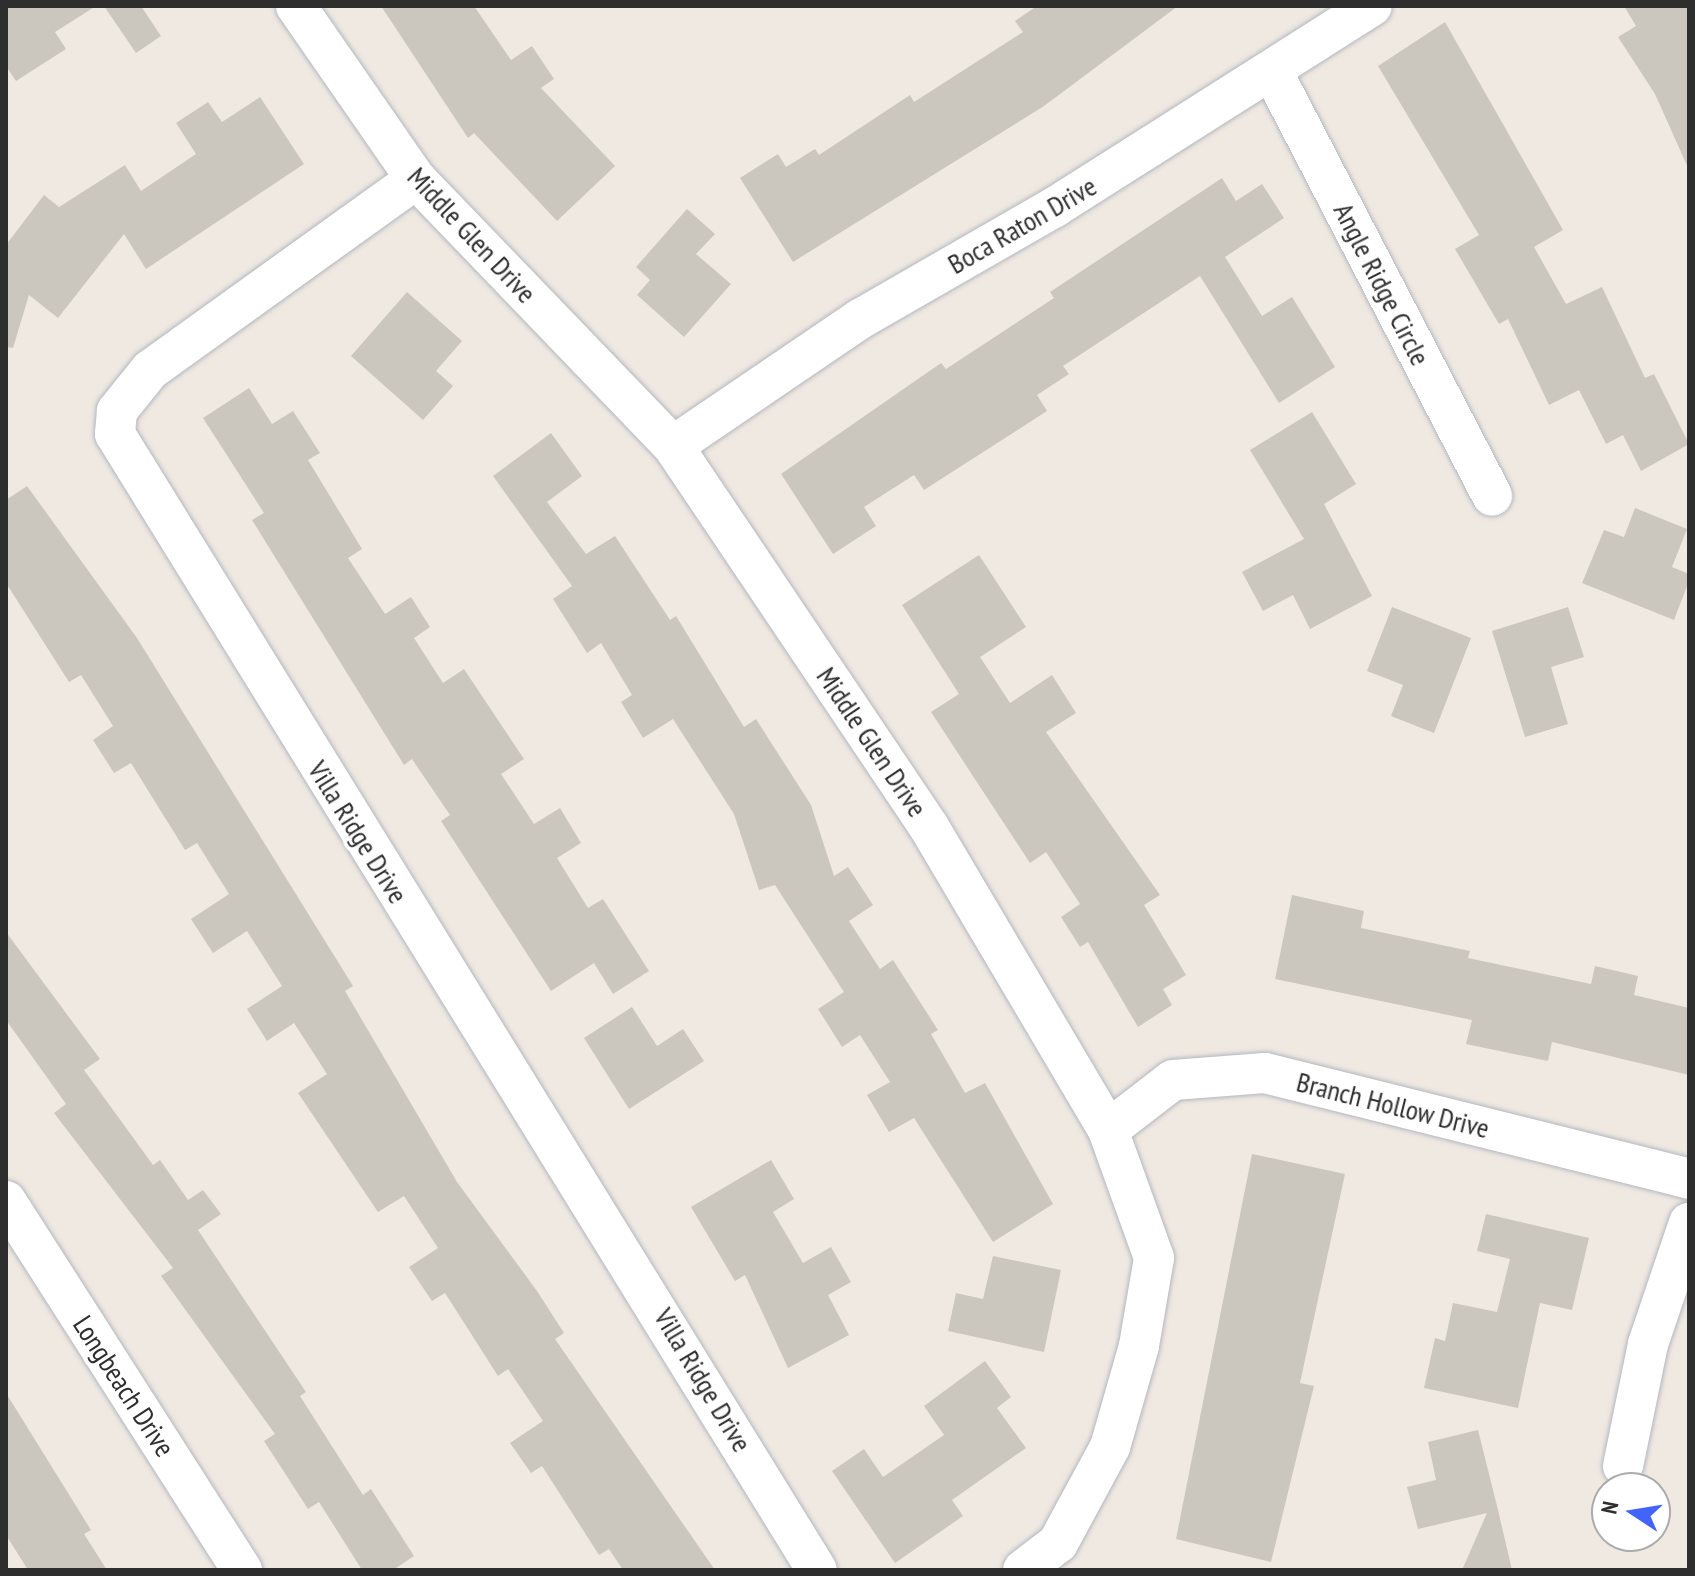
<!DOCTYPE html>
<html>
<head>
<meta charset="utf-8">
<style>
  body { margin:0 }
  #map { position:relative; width:1695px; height:1576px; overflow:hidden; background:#efe9e1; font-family:"PT Sans Narrow",sans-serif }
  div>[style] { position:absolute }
  .building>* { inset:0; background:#cbc7bf }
  .roads { filter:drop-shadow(0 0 2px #b4b7c1) drop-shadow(0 0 2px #b4b7c1) }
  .minor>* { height:40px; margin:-20px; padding:0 20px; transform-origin:20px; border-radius:20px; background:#fff }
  span { translate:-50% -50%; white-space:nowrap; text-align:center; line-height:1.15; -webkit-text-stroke:8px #fff; paint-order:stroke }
  .street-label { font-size:28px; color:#2e2e2e }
  .frame { position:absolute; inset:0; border:8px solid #2e2e2e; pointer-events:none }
  .north { position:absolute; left:1591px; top:1472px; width:80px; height:80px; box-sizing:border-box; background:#fff; border:2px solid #ababab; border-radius:50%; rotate:282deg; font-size:22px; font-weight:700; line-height:32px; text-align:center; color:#2e2e2e }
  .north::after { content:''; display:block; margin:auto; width:28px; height:36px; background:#4264fb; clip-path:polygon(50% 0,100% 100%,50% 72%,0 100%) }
</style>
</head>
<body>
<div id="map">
  <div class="building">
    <i style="clip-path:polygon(6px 6px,96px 6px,55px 32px,66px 49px,16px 81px,6px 66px)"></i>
    <i style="clip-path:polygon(104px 6px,141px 6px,161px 36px,136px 53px)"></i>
    <i style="clip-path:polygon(381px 6px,474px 6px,511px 60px,532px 46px,554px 79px,541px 88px,615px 166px,557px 221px,474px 133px,468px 138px)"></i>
    <i style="clip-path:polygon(1037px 6px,1178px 6px,1044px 106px,793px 262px,740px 178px,778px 154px,786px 167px,815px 149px,819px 155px,910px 95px,914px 102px,1023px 32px,1015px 21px)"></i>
    <i style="clip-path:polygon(1624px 6px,1689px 6px,1689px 170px,1655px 94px,1618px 37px,1636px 26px)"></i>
    <i style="clip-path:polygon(1445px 22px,1563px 230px,1534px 247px,1566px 304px,1602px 287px,1645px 378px,1654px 374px,1689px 444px,1641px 471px,1623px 435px,1606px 444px,1579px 390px,1549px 405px,1508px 319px,1499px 324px,1455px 249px,1479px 235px,1378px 66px)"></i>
    <i style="clip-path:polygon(260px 97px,304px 164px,146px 269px,124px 234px,58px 318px,29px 295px,13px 348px,6px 347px,6px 245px,44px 195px,59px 207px,125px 165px,141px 191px,196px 154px,176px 123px,208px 102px,222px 122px)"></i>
    <i style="clip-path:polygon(1222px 178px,1236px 201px,1262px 184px,1284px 218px,1225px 257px,1262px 316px,1292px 297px,1335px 367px,1279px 403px,1200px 276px,1063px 366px,1069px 374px,1037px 395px,1047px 411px,924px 490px,914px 475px,864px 507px,876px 526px,833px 554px,781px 474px,941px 363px,946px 369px,1054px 298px,1050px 292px)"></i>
    <i style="clip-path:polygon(687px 209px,715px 234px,696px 254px,731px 284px,684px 337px,637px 295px,650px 280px,636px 267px)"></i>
    <i style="clip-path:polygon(407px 292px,462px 341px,436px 371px,453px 386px,423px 420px,351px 356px)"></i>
    <i style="clip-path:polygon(249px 388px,272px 424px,293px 411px,320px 453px,308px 460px,362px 549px,348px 558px,385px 614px,411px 597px,430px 627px,414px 638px,443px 683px,464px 669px,524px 759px,501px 774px,534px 824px,560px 808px,581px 843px,557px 858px,588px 908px,603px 899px,649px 971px,613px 994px,594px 963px,551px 991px,441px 821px,450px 815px,412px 759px,404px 765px,252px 520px,264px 513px,203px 418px)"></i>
    <i style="clip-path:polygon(1312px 412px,1356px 484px,1324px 504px,1372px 596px,1310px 629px,1293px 595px,1263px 611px,1242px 572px,1304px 539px,1250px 450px)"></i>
    <i style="clip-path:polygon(551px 433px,582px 476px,547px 502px,586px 554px,615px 536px,670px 620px,676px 616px,744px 727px,756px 719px,811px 805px,834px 876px,848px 867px,873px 905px,849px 921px,880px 969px,893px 960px,938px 1030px,931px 1034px,965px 1093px,985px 1083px,1053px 1204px,993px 1242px,914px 1118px,889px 1132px,867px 1095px,890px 1082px,860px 1035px,842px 1047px,818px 1009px,844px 992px,775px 885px,759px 890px,734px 814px,673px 719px,643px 738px,621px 702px,632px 695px,601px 643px,587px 653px,553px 599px,572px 586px,493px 476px)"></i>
    <i style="clip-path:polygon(27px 486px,137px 638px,353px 986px,345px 991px,457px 1182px,537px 1291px,564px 1333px,555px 1339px,715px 1570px,623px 1570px,609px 1549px,599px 1555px,542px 1466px,531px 1473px,510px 1443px,543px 1421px,508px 1369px,498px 1376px,445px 1293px,432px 1301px,409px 1267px,438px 1248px,404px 1196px,378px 1212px,298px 1093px,327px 1074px,294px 1023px,267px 1041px,247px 1009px,282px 986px,247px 931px,213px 953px,191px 919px,229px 894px,197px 843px,185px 850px,131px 763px,114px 773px,93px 740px,113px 726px,81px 675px,69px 682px,6px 583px,6px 500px)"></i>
    <i style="clip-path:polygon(1635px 508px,1687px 529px,1672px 567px,1689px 574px,1689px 581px,1674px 620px,1582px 583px,1604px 530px,1624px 537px)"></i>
    <i style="clip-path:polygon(979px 555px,1026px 627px,980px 657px,1010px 703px,1052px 675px,1076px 713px,1046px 732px,1160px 895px,1144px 905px,1186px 975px,1163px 989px,1172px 1005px,1138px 1027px,1088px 942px,1080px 947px,1061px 917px,1080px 904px,1046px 852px,1030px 863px,931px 712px,959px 694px,902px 605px)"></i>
    <i style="clip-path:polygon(1392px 607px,1471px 638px,1434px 733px,1391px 716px,1403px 685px,1367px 671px)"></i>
    <i style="clip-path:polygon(1568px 607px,1584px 657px,1551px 667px,1568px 724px,1525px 737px,1492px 631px)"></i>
    <i style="clip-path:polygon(1292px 895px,1364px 911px,1361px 928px,1470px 951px,1468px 958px,1591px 984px,1595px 966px,1638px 976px,1634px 995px,1689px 1008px,1689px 1075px,1552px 1042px,1548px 1061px,1466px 1044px,1472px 1020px,1275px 979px)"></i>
    <i style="clip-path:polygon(6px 932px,100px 1059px,84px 1070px,153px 1165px,160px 1160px,188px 1200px,203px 1190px,221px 1214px,198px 1230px,306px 1392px,300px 1396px,363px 1495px,371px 1489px,414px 1556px,393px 1570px,362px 1570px,319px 1502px,308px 1509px,264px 1441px,275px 1434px,161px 1276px,173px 1268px,54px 1113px,66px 1104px,6px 1020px)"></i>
    <i style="clip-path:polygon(632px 1007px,657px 1046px,683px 1029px,704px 1061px,629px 1109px,584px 1038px)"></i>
    <i style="clip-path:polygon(1252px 1154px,1345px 1174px,1300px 1383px,1314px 1386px,1271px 1562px,1176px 1539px)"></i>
    <i style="clip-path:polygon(771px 1160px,794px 1199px,773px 1212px,803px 1263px,831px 1247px,851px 1282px,828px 1295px,849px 1335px,788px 1368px,745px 1275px,735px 1281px,691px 1207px)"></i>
    <i style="clip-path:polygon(1486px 1214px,1589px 1238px,1572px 1310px,1540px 1303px,1518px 1408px,1424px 1388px,1435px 1338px,1445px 1341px,1453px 1303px,1497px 1312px,1510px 1259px,1477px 1251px)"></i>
    <i style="clip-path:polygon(993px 1256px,1061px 1270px,1044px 1352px,948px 1331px,956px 1293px,983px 1299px)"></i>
    <i style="clip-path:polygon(985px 1361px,1011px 1397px,997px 1408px,1026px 1448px,952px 1500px,963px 1516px,895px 1563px,832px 1471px,864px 1449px,883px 1477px,944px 1435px,924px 1406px)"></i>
    <i style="clip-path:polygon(6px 1393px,91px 1530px,84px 1534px,107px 1570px,28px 1570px,6px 1535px)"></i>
    <i style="clip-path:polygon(1478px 1430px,1498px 1510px,1512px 1570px,1462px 1570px,1487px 1513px,1418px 1529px,1407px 1487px,1436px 1480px,1428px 1442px)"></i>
  </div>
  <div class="roads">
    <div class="minor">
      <i style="left:296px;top:6px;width:211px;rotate:55.3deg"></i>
      <i style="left:416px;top:179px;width:371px;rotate:46.1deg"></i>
      <i style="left:673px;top:446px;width:459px;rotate:56.1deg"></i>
      <i style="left:929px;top:827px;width:352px;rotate:59.4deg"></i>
      <i style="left:1108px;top:1130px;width:136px;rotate:70.2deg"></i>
      <i style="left:1154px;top:1258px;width:89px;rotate:99.7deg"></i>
      <i style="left:1139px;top:1346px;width:105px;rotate:106deg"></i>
      <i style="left:1110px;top:1447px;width:109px;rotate:118.4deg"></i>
      <i style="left:1058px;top:1543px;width:44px;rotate:142.4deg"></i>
      <i style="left:1273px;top:73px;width:476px;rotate:62.6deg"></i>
      <i style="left:416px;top:179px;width:327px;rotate:144.3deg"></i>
      <i style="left:150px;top:370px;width:53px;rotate:128.8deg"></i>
      <i style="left:117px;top:411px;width:23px;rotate:95deg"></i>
      <i style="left:115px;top:434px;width:1335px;rotate:58.29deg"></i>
      <i style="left:673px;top:446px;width:226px;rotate:-34.2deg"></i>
      <i style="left:860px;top:319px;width:225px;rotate:-29.9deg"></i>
      <i style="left:1055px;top:207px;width:375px;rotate:-32.4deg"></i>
      <i style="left:1108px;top:1130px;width:82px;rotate:-37.6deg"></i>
      <i style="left:1173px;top:1080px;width:92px;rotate:-4.4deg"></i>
      <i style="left:1265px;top:1073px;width:437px;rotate:14deg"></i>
      <i style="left:6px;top:1201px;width:438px;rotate:57.4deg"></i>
      <i style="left:1623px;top:1466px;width:125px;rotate:-78.4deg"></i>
      <i style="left:1648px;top:1344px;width:128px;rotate:-71.3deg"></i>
    </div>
  </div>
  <div class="street-label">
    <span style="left:1022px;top:225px;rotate:-30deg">Boca Raton Drive</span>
    <span style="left:472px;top:235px;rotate:47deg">Middle Glen Drive</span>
    <span style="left:1382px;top:284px;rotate:63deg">Angle Ridge Circle</span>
    <span style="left:872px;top:742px;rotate:56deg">Middle Glen Drive</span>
    <span style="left:358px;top:832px;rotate:58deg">Villa Ridge Drive</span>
    <span style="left:1393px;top:1105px;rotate:14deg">Branch Hollow Drive</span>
    <span style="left:703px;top:1380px;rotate:59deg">Villa Ridge Drive</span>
    <span style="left:124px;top:1386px;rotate:57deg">Longbeach Drive</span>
  </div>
  <div class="frame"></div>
  <div class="north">N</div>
</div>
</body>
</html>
